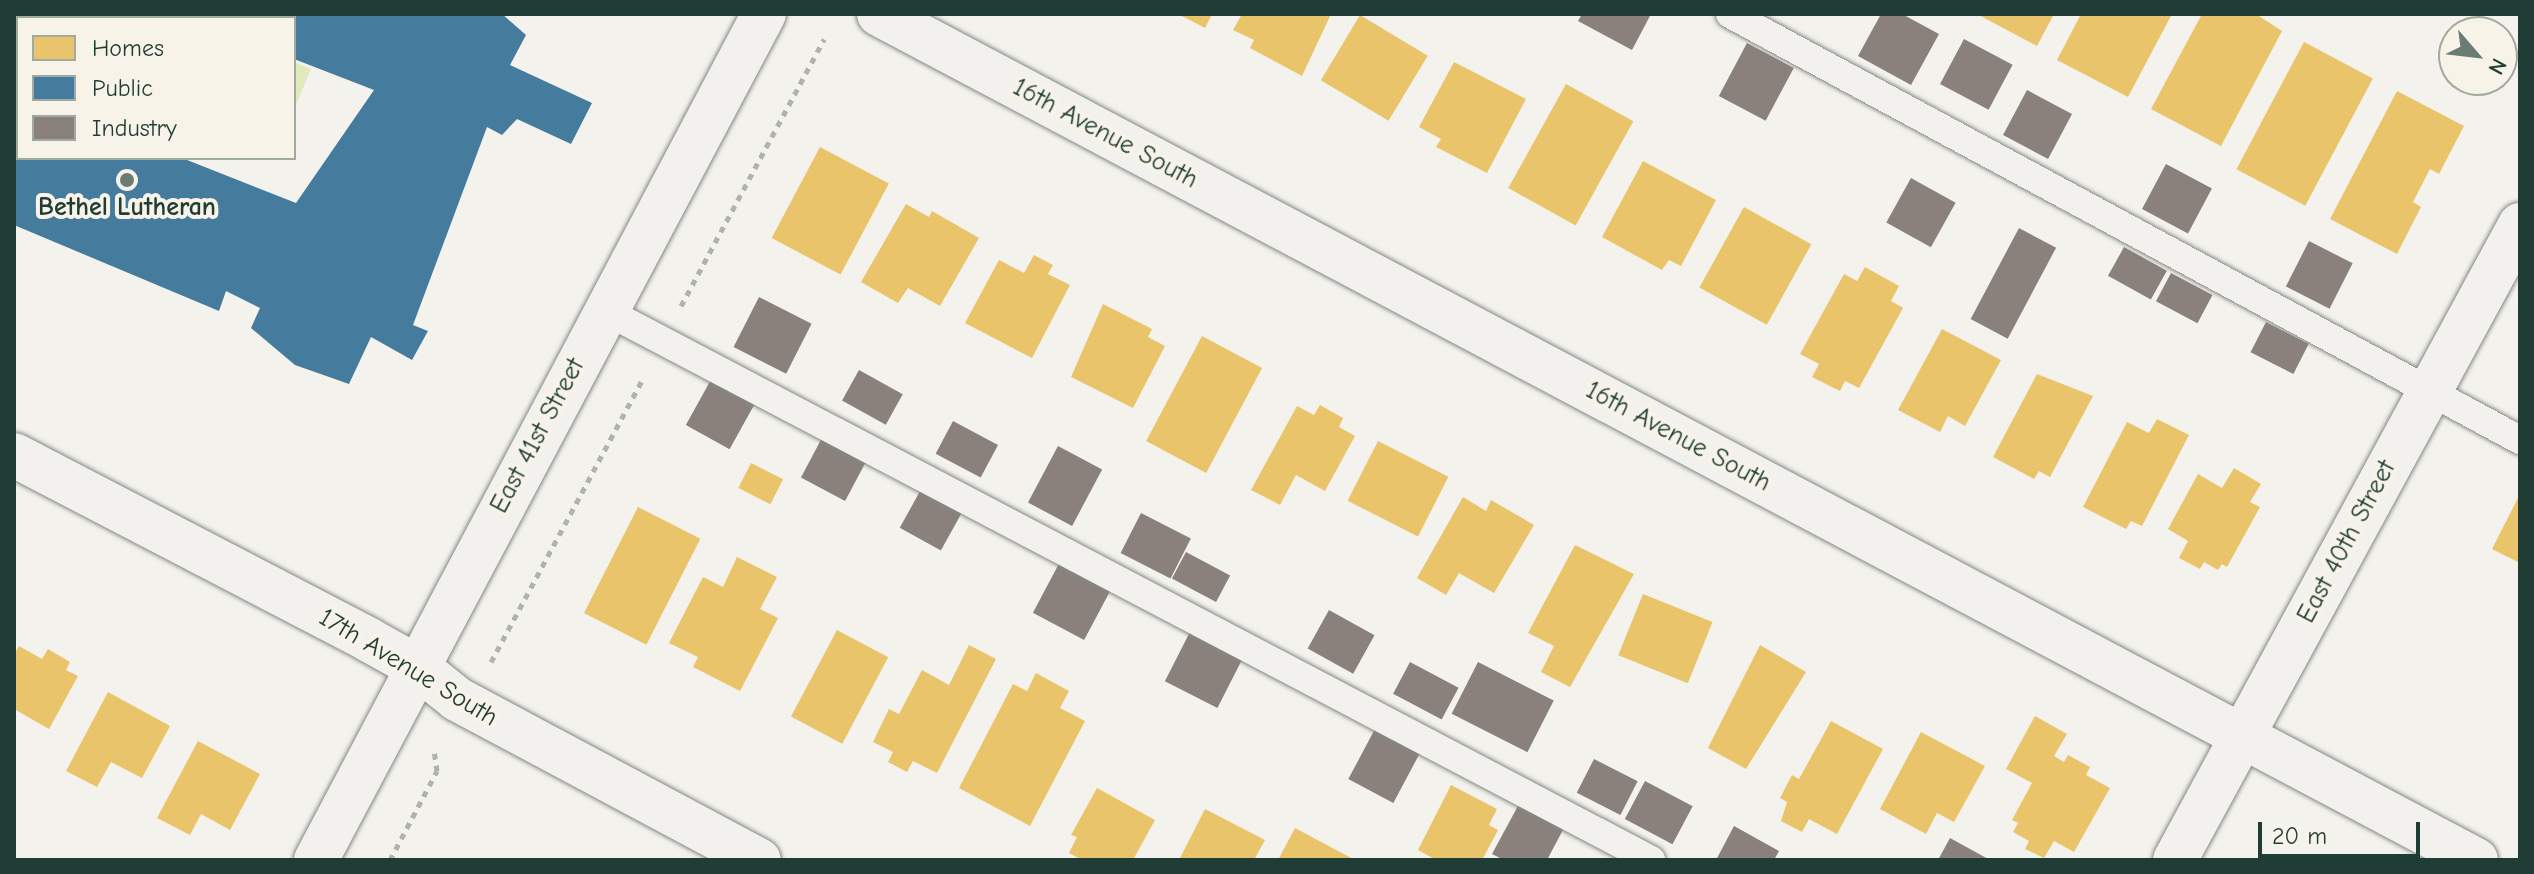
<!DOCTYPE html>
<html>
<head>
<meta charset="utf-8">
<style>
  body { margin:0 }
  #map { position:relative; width:2534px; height:874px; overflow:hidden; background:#f4f2ec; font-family:"Comic Neue",sans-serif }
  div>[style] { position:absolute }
  .green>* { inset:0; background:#e2e9bc }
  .homes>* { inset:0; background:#e9c46a; transform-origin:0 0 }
  .public>* { inset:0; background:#457b9d }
  .industry>* { inset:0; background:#8a817c; transform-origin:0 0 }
  .path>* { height:5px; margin-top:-2.5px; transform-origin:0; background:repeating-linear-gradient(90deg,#b0b2ae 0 6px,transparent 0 12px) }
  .roads { filter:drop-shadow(0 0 2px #848985) drop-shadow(0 0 2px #848985) }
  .lane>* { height:28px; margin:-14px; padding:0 14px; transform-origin:14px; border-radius:14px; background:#f2f1ed }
  .street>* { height:44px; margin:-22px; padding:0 22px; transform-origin:22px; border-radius:22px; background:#f2f1ed }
  .dots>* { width:22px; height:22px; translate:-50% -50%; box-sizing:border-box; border:4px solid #f7f3e8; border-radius:50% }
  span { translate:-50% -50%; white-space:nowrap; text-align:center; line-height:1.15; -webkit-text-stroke:8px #f7f3e8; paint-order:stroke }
  .street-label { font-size:26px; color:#1f3d34 }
  .poi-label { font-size:26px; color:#1f3d34; font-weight:700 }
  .frame { position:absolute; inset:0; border:16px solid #1f3d34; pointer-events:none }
  .legend { position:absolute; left:16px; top:16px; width:280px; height:144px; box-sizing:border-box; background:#f7f3e8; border:2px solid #a1aaa0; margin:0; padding:10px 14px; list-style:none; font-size:24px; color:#1f3d34 }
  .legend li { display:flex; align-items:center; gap:16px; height:40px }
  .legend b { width:40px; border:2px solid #a1aaa0 }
  .north { position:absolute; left:2438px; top:16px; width:80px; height:80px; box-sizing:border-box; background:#f7f3e8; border:2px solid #a1aaa0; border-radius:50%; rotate:118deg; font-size:22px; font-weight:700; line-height:32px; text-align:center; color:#1f3d34 }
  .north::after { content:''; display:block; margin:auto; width:28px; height:36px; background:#6a7c74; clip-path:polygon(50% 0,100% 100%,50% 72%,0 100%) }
  .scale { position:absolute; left:2258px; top:822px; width:162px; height:36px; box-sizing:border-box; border:4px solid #1f3d34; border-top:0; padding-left:10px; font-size:24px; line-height:28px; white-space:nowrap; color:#1f3d34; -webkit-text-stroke:6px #f7f3e8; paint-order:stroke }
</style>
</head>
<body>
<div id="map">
  <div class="green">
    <i style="clip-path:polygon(294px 62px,311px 69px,294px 110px)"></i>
  </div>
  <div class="homes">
    <i style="clip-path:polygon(1178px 14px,1212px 14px,1205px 28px)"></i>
    <i style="clip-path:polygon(1242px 14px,1331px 14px,1302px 76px,1250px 48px,1254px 40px,1233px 30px)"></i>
    <i style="clip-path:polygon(1977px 14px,2054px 14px,2037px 46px)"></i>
    <i style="clip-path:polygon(2081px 14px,2172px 14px,2128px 97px,2057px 60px)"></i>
    <i style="clip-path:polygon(2202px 14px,2256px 14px,2282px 31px,2221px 146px,2151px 109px)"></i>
    <i style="left:1360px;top:15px;width:79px;height:76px;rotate:31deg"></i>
    <i style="left:2304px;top:42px;width:78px;height:144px;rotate:28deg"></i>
    <i style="clip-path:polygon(1454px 62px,1526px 99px,1487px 173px,1436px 147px,1441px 139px,1419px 127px)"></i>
    <i style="left:1566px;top:84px;width:77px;height:119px;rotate:29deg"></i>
    <i style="clip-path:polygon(2397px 91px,2464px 126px,2439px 174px,2430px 169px,2413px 202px,2421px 207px,2397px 254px,2330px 219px)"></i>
    <i style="left:820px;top:147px;width:78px;height:103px;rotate:28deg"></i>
    <i style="clip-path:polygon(1643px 161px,1716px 200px,1681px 266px,1669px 260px,1662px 270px,1602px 237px)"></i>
    <i style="clip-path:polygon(906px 204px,929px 217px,932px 211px,979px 238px,940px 306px,908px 288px,898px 303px,861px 282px)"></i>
    <i style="left:1744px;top:207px;width:77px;height:92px;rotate:29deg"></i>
    <i style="clip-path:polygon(1034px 255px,1053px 265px,1048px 274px,1070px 285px,1032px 358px,965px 323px,999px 260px,1024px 273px)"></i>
    <i style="clip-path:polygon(1865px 267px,1899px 286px,1891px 301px,1903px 308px,1859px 388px,1845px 381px,1840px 391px,1812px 377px,1819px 364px,1800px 354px,1844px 274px,1857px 281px)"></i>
    <i style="clip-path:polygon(1103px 304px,1152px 329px,1148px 337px,1165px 346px,1133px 408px,1071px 377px)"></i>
    <i style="clip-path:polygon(1942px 329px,2001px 360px,1965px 426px,1948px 416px,1940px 432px,1898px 410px)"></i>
    <i style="left:1202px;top:336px;width:68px;height:119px;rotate:28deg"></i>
    <i style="clip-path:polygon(2037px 374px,2093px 396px,2050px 477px,2039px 471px,2034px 479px,1993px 457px)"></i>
    <i style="clip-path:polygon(1320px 405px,1343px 418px,1339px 427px,1355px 436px,1325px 491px,1296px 475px,1280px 505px,1251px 490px,1297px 406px,1314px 415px)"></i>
    <i style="clip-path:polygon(2157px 419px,2189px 435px,2142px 526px,2131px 521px,2126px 529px,2083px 507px,2127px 422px,2149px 433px)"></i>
    <i style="left:1378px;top:441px;width:79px;height:67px;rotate:27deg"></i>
    <i style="left:751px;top:463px;width:36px;height:28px;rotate:27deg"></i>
    <i style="clip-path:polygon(2234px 468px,2261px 484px,2250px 502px,2260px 507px,2227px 567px,2222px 564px,2218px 570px,2204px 562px,2200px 569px,2179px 558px,2188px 541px,2168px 529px,2198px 474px,2222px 488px)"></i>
    <i style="clip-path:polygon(2520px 494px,2520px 563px,2492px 549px)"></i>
    <i style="clip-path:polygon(1463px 497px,1486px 511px,1491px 500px,1534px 525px,1494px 593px,1459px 573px,1446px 595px,1417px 578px)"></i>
    <i style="left:638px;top:507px;width:70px;height:119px;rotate:27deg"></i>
    <i style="clip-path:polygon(1575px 545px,1634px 574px,1570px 687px,1541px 672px,1554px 646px,1528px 633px)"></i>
    <i style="clip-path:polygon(737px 557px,777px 577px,760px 609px,778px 618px,740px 691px,693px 667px,698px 657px,669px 643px,703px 577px,723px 587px)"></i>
    <i style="left:1643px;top:594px;width:75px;height:66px;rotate:22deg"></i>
    <i style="left:837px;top:630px;width:58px;height:98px;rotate:28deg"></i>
    <i style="clip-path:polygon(969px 645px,996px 659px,937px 773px,913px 761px,907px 772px,888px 762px,893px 752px,873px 742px,889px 709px,899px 714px,922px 670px,949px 685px)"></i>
    <i style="clip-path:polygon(1760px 645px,1806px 672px,1746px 769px,1708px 748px)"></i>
    <i style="clip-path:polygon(19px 646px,42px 659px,48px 649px,70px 662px,66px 670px,78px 676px,49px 729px,14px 709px,14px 655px)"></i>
    <i style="clip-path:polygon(1036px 673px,1069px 691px,1060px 708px,1085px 721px,1030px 826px,959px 788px,1013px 684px,1027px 691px)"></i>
    <i style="clip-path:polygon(108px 692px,170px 726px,142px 778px,111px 762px,97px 787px,66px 771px)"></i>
    <i style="clip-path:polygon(2035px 716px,2067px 734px,2054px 756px,2064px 762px,2068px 755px,2090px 767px,2086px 775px,2110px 788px,2074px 852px,2054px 841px,2044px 858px,2025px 849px,2029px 841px,2013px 832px,2018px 823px,2012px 820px,2032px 783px,2006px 769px)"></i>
    <i style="clip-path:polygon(1831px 721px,1883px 749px,1837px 834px,1809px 819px,1802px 832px,1781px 821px,1787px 802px,1780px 798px,1792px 775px,1799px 779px)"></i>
    <i style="clip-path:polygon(1921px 732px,1985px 766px,1954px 822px,1937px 813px,1926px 834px,1880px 809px)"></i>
    <i style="clip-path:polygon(198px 741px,260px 774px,230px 830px,201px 814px,190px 835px,157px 818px)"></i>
    <i style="clip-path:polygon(1451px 785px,1497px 809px,1489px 825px,1498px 830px,1482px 860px,1436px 860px,1418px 850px)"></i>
    <i style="clip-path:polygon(1097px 788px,1155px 820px,1133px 860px,1082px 860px,1069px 853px,1077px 837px,1071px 835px)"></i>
    <i style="clip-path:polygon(1205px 809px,1265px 840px,1254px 860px,1179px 860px)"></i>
    <i style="clip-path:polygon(1295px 828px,1355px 860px,1278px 860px)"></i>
  </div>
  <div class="public">
    <i style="clip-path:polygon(116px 14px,502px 14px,526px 35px,510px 65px,592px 103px,571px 144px,517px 119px,502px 135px,487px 127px,413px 325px,428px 331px,412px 360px,371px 337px,349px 384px,295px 365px,251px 328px,260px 308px,226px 291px,219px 311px,14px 225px,14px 78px,18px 158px,182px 158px,296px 203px,374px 90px,294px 59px,294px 18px,115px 18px)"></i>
  </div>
  <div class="industry">
    <i style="clip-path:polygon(1582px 14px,1651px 14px,1632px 50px,1578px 21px)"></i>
    <i style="clip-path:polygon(1881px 14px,1902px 14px,1939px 34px,1911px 85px,1858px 56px)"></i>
    <i style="left:1964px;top:39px;width:55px;height:51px;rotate:28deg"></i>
    <i style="left:1747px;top:43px;width:53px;height:60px;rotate:28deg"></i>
    <i style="left:2027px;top:90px;width:51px;height:51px;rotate:28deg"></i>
    <i style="left:2166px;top:164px;width:52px;height:51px;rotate:28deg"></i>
    <i style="left:1911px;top:178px;width:51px;height:51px;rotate:29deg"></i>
    <i style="left:2019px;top:228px;width:42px;height:103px;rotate:28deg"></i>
    <i style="left:2309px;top:241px;width:49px;height:51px;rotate:27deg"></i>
    <i style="left:2124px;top:247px;width:49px;height:33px;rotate:29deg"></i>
    <i style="left:2171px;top:273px;width:47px;height:32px;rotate:28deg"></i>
    <i style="left:759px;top:297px;width:59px;height:56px;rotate:27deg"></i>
    <i style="left:2266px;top:322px;width:48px;height:34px;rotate:27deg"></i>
    <i style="left:859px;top:370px;width:50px;height:35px;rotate:29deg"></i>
    <i style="left:713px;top:376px;width:50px;height:56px;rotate:29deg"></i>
    <i style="left:953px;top:421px;width:51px;height:37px;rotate:28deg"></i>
    <i style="left:823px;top:436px;width:50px;height:47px;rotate:28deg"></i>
    <i style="left:1058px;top:446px;width:50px;height:64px;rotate:28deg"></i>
    <i style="left:924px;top:484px;width:47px;height:50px;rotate:29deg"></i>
    <i style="left:1141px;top:513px;width:56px;height:45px;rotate:27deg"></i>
    <i style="left:1186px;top:552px;width:50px;height:30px;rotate:28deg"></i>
    <i style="left:1062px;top:558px;width:58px;height:62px;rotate:28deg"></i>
    <i style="left:1329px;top:610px;width:52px;height:44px;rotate:29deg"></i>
    <i style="left:1193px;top:626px;width:59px;height:62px;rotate:27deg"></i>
    <i style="left:1410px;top:662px;width:55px;height:36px;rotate:28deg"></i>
    <i style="left:1478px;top:662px;width:85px;height:58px;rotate:27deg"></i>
    <i style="left:1376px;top:727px;width:51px;height:59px;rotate:28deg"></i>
    <i style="left:1594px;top:759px;width:49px;height:38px;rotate:27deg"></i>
    <i style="left:1645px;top:781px;width:54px;height:43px;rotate:28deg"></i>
    <i style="clip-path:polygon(1519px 804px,1564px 828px,1547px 860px,1504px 860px,1492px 854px)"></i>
    <i style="clip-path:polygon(1734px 826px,1779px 851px,1774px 860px,1716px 860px)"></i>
    <i style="clip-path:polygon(1950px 838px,1990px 860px,1938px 860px)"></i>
  </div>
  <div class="path">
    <i style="left:681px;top:306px;width:303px;rotate:-61.8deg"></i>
    <i style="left:491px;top:662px;width:322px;rotate:-61.8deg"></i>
    <i style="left:390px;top:860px;width:101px;rotate:-62.2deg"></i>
    <i style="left:437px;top:771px;width:22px;rotate:-98deg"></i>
  </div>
  <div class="roads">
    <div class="lane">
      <i style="left:1730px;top:14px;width:898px;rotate:28.34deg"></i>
      <i style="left:604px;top:310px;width:1183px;rotate:27.71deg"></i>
    </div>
    <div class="street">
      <i style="left:879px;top:14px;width:1807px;rotate:27.91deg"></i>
      <i style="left:14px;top:455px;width:400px;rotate:27.5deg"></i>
      <i style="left:369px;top:640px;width:54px;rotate:29deg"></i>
      <i style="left:416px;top:666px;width:53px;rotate:38.8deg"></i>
      <i style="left:457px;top:699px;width:342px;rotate:28.1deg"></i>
      <i style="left:316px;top:860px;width:957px;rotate:-62.1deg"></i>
      <i style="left:2175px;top:860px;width:723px;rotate:-61.48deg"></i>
    </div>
  </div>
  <div class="dots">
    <i style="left:127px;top:180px;background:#6a7c74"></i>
  </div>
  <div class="street-label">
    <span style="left:1105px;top:134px;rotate:28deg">16th Avenue South</span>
    <span style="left:538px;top:436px;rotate:-62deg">East 41st Street</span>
    <span style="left:1678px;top:437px;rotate:28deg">16th Avenue South</span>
    <span style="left:2347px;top:542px;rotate:-62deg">East 40th Street</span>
    <span style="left:408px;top:668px;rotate:31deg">17th Avenue South</span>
  </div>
  <div class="poi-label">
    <span style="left:127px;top:208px">Bethel Lutheran</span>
  </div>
  <div class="frame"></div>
  <ul class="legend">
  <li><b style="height:22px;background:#e9c46a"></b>Homes</li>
  <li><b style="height:22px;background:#457b9d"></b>Public</li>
  <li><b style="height:22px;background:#8a817c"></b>Industry</li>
  </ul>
  <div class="north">N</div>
  <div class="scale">20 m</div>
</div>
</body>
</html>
